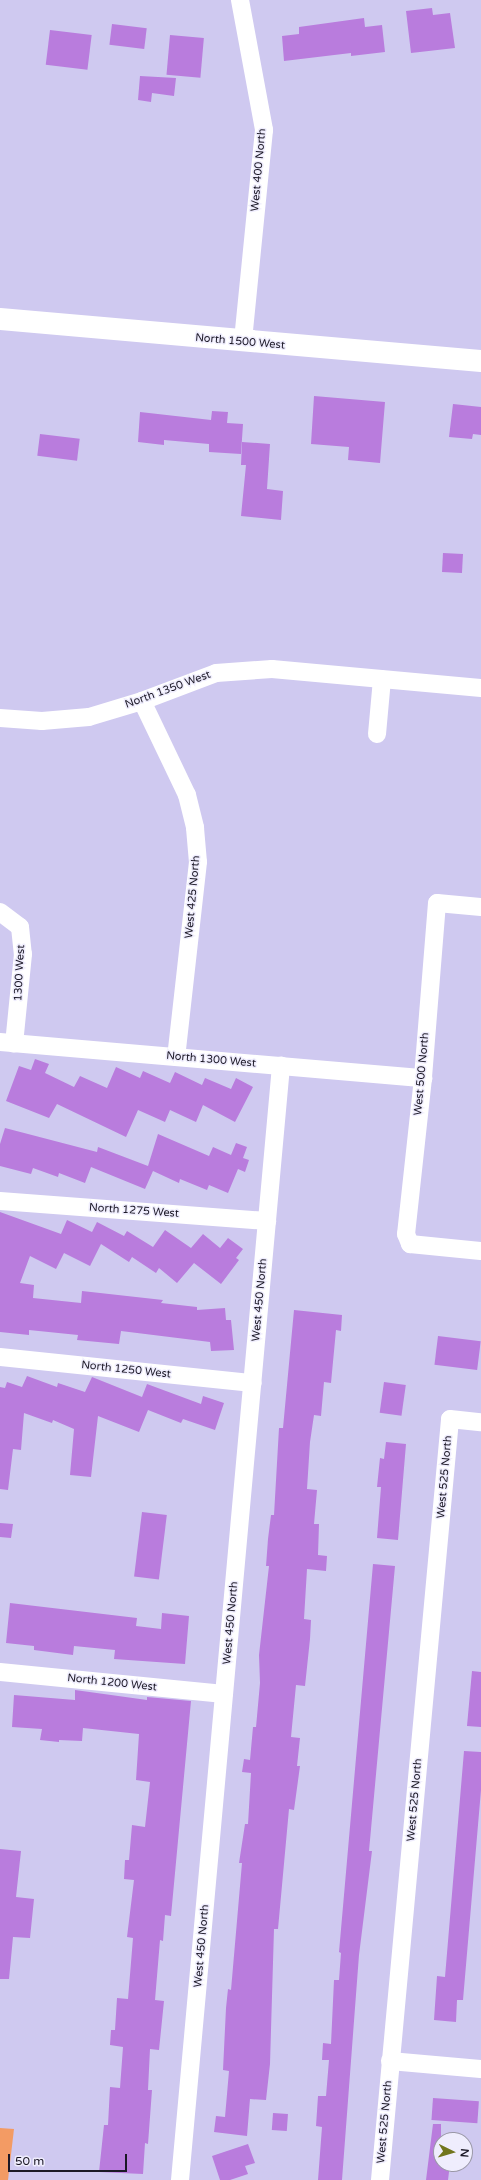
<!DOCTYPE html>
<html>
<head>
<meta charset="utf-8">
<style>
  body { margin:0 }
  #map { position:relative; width:481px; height:2180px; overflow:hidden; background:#cfc9f0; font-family:"Varela Round",sans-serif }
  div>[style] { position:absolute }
  .green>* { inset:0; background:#f39b64 }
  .building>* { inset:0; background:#b97cdd; transform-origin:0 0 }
  .minor>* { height:18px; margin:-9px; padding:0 9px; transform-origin:9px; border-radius:9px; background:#fff }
  .tertiary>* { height:22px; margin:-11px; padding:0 11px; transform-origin:11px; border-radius:11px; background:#fff }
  span { translate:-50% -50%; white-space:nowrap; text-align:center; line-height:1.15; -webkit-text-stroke:3px #efedfd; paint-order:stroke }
  .street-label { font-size:11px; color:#1b1826 }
  .north { position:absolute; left:433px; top:2132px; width:40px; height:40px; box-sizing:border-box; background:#efedfd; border:1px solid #9a98a7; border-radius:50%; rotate:95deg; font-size:11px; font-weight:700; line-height:16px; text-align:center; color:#1b1826 }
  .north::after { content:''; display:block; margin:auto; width:14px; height:18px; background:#71751d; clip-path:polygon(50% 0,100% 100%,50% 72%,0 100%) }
  .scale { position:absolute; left:8px; top:2154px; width:119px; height:18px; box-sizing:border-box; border:2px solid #1b1826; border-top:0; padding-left:5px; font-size:12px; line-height:14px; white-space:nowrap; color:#1b1826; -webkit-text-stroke:3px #efedfd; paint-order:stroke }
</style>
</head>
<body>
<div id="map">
  <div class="green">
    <i style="clip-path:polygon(0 2128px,14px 2129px,8px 2180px,0 2180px)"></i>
  </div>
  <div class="building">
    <i style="clip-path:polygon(432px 8px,433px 15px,450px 13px,455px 48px,411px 53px,406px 11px)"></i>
    <i style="clip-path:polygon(364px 18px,365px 27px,382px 25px,385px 52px,351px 56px,351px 53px,284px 61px,282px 36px,299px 34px,299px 27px)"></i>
    <i style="left:112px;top:24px;width:35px;height:21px;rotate:7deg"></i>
    <i style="left:50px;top:30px;width:42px;height:35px;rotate:7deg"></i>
    <i style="left:170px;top:35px;width:34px;height:40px;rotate:5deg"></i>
    <i style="clip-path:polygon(140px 76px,176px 78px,174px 96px,152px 93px,151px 102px,138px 100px)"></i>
    <i style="clip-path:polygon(314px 396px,385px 402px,380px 463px,348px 460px,349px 447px,311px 444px)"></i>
    <i style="clip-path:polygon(453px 404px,481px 407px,481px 435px,473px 434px,472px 439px,449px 437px)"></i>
    <i style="clip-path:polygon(212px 411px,228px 412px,227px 423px,243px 424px,241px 454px,209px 452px,209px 444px,164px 440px,164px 445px,138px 442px,140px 412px,211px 420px)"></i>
    <i style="left:40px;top:434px;width:40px;height:22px;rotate:7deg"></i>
    <i style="clip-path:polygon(242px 442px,270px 444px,267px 489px,283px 491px,281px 520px,241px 516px,246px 465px,241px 465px)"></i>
    <i style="left:443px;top:553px;width:20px;height:19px;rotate:3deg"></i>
    <i style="clip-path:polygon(35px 1059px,49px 1064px,45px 1073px,74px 1087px,80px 1076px,107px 1088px,116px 1067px,140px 1078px,143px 1071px,170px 1083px,175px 1072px,202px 1085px,205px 1078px,231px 1089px,236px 1078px,253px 1087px,235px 1122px,203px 1105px,196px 1122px,170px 1110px,165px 1122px,138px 1110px,126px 1137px,57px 1104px,49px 1118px,6px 1101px,19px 1066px,31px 1070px)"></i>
    <i style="clip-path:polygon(5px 1128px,97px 1152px,98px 1147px,148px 1166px,158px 1134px,209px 1156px,213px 1147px,231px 1155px,236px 1143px,247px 1147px,243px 1158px,249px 1160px,245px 1172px,238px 1169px,228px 1193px,209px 1185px,207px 1190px,180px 1179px,179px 1183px,153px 1171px,145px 1189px,91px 1167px,85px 1183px,59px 1173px,58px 1177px,33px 1168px,31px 1174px,0 1166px,0 1144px)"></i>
    <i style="clip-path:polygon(0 1212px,61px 1234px,67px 1220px,92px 1232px,97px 1222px,124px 1236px,127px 1231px,153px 1247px,165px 1230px,191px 1248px,203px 1234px,220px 1248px,228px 1238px,243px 1249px,236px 1258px,239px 1260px,221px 1284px,194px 1263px,177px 1283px,159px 1268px,156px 1273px,132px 1257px,129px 1262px,101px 1244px,90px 1266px,64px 1253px,56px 1269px,30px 1256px,20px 1283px,34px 1285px,33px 1298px,81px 1303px,82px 1291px,163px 1300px,161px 1303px,197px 1307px,197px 1310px,225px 1308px,226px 1320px,231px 1320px,234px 1350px,211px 1351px,210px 1342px,121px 1331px,119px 1344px,77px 1340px,78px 1335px,29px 1330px,29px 1335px,0 1332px)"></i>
    <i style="clip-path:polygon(294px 1310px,342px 1315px,341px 1331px,336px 1330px,331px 1383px,324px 1382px,321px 1416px,314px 1415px,310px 1442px,307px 1489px,317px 1490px,314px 1524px,319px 1524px,318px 1555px,327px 1556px,326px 1571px,307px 1569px,304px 1619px,311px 1620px,310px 1639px,305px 1686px,296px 1685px,291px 1737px,300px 1738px,297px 1766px,300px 1766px,294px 1810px,289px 1809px,278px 1929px,274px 1929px,270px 2064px,266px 2100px,250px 2099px,247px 2136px,214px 2132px,216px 2116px,225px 2117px,229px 2071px,223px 2070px,226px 2008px,228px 1989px,231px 1990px,242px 1863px,239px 1863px,245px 1824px,248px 1824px,251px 1773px,242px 1772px,244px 1759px,250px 1760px,253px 1727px,256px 1727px,260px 1683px,259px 1655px,269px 1566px,266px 1566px,268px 1539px,271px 1515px,274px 1515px,279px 1428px,283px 1428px)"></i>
    <i style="left:438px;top:1336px;width:43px;height:29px;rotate:7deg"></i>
    <i style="clip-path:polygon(27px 1376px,57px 1387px,58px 1383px,85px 1392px,92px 1377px,142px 1397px,147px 1384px,201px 1404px,203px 1396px,224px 1403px,215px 1430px,183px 1419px,181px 1423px,148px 1410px,139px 1432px,98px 1416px,91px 1477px,70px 1475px,74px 1429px,53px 1420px,52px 1423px,24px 1413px,21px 1450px,13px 1449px,8px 1490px,0 1489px,0 1387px,5px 1388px,7px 1382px,22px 1387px)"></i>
    <i style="left:384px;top:1382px;width:22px;height:31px;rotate:8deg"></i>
    <i style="clip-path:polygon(386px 1442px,406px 1444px,398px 1540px,377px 1538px,381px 1487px,377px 1487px,380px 1458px,384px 1459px)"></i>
    <i style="left:142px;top:1512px;width:25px;height:65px;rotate:7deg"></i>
    <i style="clip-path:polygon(0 1523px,13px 1524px,11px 1538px,0 1537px)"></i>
    <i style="clip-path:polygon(373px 1564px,395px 1566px,369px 1851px,372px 1851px,359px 1955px,342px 2180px,318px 2180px,322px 2127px,316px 2126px,318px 2096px,326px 2096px,329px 2060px,322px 2060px,323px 2043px,331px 2044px,334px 1980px,339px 1980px,341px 1953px,339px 1952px)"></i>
    <i style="clip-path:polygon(10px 1603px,137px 1618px,136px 1626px,161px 1629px,162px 1613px,189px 1616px,185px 1664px,114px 1659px,115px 1650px,74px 1646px,73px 1655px,34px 1650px,34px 1646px,6px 1643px)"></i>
    <i style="clip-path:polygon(472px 1671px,481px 1672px,481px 1727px,467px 1726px)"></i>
    <i style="clip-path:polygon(75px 1690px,147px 1700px,147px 1697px,191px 1701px,171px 1916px,165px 1915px,163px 1941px,160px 1940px,155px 2000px,164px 2001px,159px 2050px,150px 2049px,148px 2090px,152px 2090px,148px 2144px,145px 2143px,143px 2174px,99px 2172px,104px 2125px,108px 2125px,110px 2087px,120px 2088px,123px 2047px,110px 2045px,111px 2030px,115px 2030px,117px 1998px,128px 1999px,133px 1938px,127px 1937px,134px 1880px,124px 1879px,125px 1860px,129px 1860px,132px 1825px,145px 1827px,150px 1782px,136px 1780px,139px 1734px,83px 1728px,82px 1741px,59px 1740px,59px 1742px,40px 1740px,42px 1729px,12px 1727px,14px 1695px,75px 1700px)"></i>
    <i style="clip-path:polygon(464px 1751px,481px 1752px,481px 1790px,463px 2000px,457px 2000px,456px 2022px,434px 2020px,437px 1976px,445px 1977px)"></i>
    <i style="clip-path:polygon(0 1849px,21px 1851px,16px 1897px,34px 1899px,30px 1938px,13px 1937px,9px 1979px,0 1979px)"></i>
    <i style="left:433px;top:2098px;width:46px;height:22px;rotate:4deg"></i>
    <i style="left:273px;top:2113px;width:15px;height:17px;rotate:4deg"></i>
    <i style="clip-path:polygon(433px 2124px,441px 2124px,441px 2164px,450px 2164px,448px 2180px,426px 2180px)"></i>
    <i style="clip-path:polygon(248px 2144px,255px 2163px,245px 2166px,248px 2174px,230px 2180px,220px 2180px,212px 2156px)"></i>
  </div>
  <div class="minor">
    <i style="left:240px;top:0;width:132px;rotate:79.5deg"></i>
    <i style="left:264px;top:130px;width:213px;rotate:95.7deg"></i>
    <i style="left:142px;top:701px;width:104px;rotate:64.4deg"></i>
    <i style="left:187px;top:795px;width:34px;rotate:76deg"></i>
    <i style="left:195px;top:828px;width:34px;rotate:85deg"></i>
    <i style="left:198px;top:862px;width:196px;rotate:96.4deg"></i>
    <i style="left:0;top:718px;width:42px;rotate:4.1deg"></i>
    <i style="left:42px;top:721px;width:47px;rotate:-4.9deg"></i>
    <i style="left:89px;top:717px;width:55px;rotate:-16.8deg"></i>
    <i style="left:142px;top:701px;width:79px;rotate:-20.7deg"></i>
    <i style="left:216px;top:673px;width:56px;rotate:-4.1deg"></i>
    <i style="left:272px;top:669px;width:210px;rotate:5.2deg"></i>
    <i style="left:377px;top:734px;width:55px;rotate:-84.8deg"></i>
    <i style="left:481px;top:907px;width:44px;rotate:-174.8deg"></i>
    <i style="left:437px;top:903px;width:176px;rotate:94.6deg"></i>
    <i style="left:423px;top:1078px;width:157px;rotate:96.2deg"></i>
    <i style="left:406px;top:1234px;width:11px;rotate:68deg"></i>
    <i style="left:410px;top:1244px;width:71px;rotate:5.6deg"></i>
    <i style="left:0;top:912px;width:25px;rotate:37deg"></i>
    <i style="left:20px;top:927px;width:27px;rotate:84deg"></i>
    <i style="left:23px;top:954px;width:90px;rotate:95.7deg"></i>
    <i style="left:0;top:1042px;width:425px;rotate:4.9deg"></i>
    <i style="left:0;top:1201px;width:268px;rotate:4.3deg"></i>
    <i style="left:0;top:1357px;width:254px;rotate:5.9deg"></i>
    <i style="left:0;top:1672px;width:225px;rotate:5.6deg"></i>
    <i style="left:390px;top:2061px;width:91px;rotate:5deg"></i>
    <i style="left:180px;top:2180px;width:1119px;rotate:-84.82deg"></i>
    <i style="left:380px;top:2180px;width:764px;rotate:-84.74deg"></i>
    <i style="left:450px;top:1419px;width:31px;rotate:6deg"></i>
  </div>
  <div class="tertiary">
    <i style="left:0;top:319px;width:483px;rotate:5deg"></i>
  </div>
  <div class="street-label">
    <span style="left:259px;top:170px;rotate:-85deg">West 400 North</span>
    <span style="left:240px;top:342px;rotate:5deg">North 1500 West</span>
    <span style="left:168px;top:690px;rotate:-20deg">North 1350 West</span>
    <span style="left:193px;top:897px;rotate:-85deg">West 425 North</span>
    <span style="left:20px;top:973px;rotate:-87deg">1300 West</span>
    <span style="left:211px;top:1060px;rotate:5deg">North 1300 West</span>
    <span style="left:422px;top:1074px;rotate:-85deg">West 500 North</span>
    <span style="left:134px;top:1211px;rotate:4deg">North 1275 West</span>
    <span style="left:260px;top:1300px;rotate:-85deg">West 450 North</span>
    <span style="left:126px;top:1370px;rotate:6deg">North 1250 West</span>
    <span style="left:445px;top:1477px;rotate:-85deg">West 525 North</span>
    <span style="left:231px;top:1623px;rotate:-85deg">West 450 North</span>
    <span style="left:112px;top:1683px;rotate:6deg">North 1200 West</span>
    <span style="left:415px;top:1800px;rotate:-85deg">West 525 North</span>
    <span style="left:202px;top:1946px;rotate:-85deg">West 450 North</span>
    <span style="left:385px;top:2122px;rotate:-85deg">West 525 North</span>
  </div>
  <div class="north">N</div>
  <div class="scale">50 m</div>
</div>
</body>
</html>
